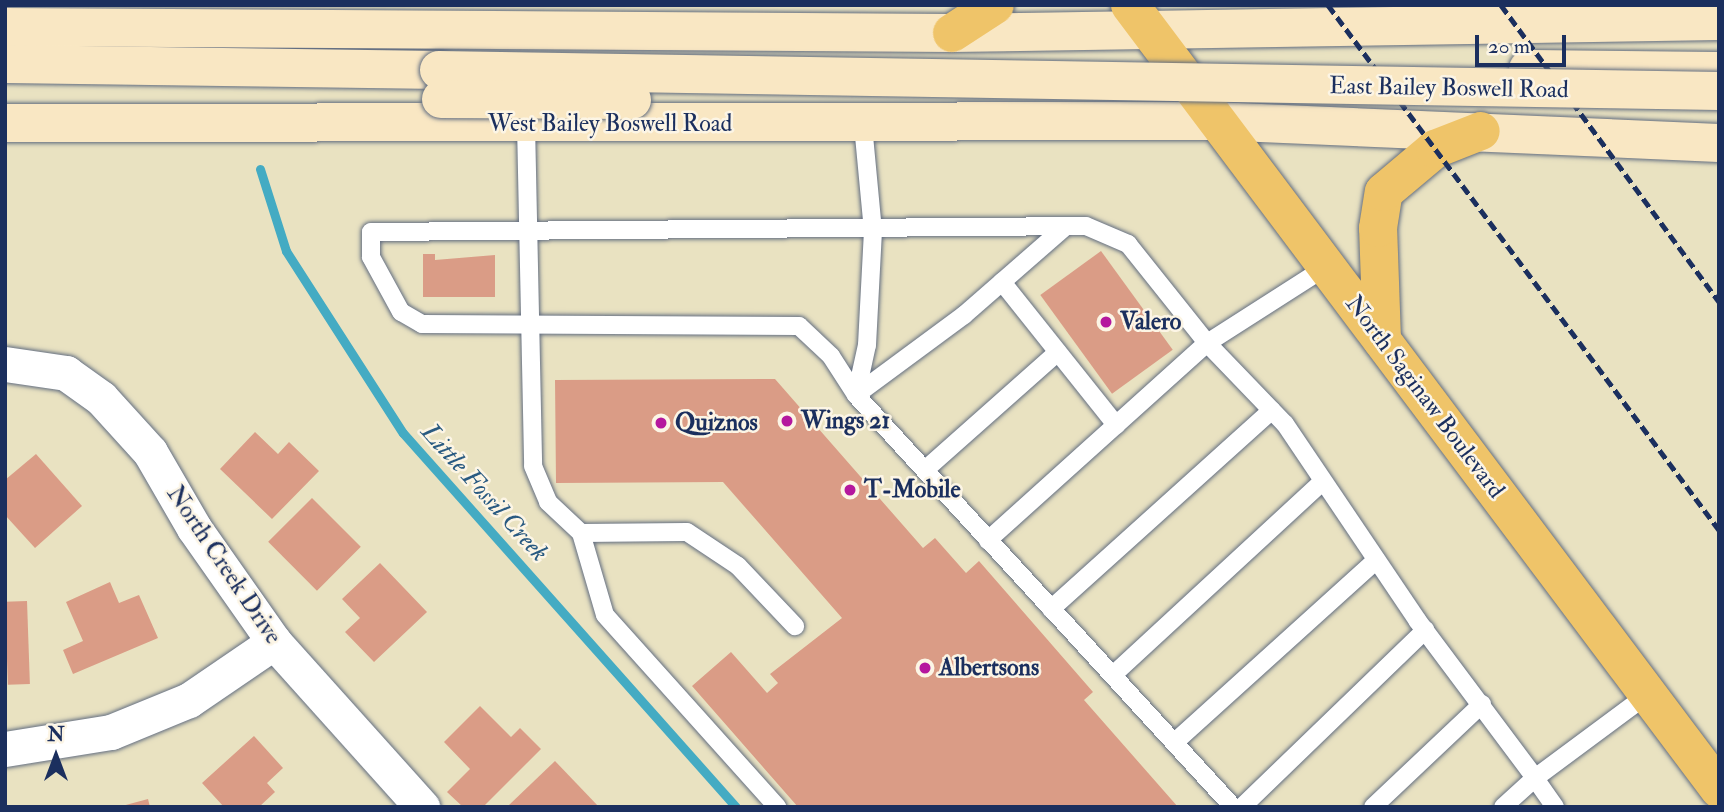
<!DOCTYPE html>
<html>
<head>
<meta charset="utf-8">
<style>
  body { margin:0 }
  #map { position:relative; width:1724px; height:812px; overflow:hidden; background:#e9e2c1; font-family:"IM FELL Double Pica",serif }
  div>[style] { position:absolute }
  .stream>* { height:9px; margin:-4.5px; padding:0 4.5px; transform-origin:4.5px; border-radius:4.5px; background:#44abc3 }
  .building>* { inset:0; background:#da9c86; transform-origin:0 0 }
  .roads { filter:drop-shadow(0 0 2px #636e81) drop-shadow(0 0 2px #636e81) }
  .lane>* { height:18px; margin:-9px; padding:0 9px; transform-origin:9px; border-radius:9px; background:#fff }
  .street>* { height:35px; margin:-17.5px; padding:0 17.5px; transform-origin:17.5px; border-radius:17.5px; background:#fff }
  .secondary>* { height:38px; margin:-19px; padding:0 19px; transform-origin:19px; border-radius:19px; background:#f9e7c3 }
  .primary>* { height:38px; margin:-19px; padding:0 19px; transform-origin:19px; border-radius:19px; background:#efc469 }
  .rail>* { height:5px; margin-top:-2.5px; transform-origin:0; background:repeating-linear-gradient(90deg,#1b2f5e 0 10px,transparent 0 15px) }
  .bridges { filter:drop-shadow(0 0 2px #636e81) drop-shadow(0 0 2px #636e81) }
  .secondary-bridge>* { height:38px; margin:-19px; padding:0 19px; transform-origin:19px; border-radius:19px; background:#f9e7c3 }
  .dots>* { width:19px; height:19px; translate:-50% -50%; box-sizing:border-box; border:4px solid #fcf5e5; border-radius:50% }
  span { translate:-50% -50%; white-space:nowrap; text-align:center; line-height:1.15; -webkit-text-stroke:5px #fcf5e5; paint-order:stroke }
  .street-label { font-size:24px; color:#1b2f5e }
  .poi-label { font-size:24px; color:#1b2f5e; font-weight:700 }
  .left { translate:0 -50%; text-align:left }
  .water-label { font-size:26px; color:#295a81; font-style:italic }
  .frame { position:absolute; inset:0; border:7px solid #1b2f5e; pointer-events:none }
  .north { position:absolute; left:21px; top:721px; width:70px; height:70px; -webkit-text-stroke:5px #fcf5e5; paint-order:stroke; rotate:0deg; font-size:19px; font-weight:700; line-height:28px; text-align:center; color:#1b2f5e }
  .north::after { content:''; display:block; margin:auto; width:24px; height:32px; background:#1b2f5e; clip-path:polygon(50% 0,100% 100%,50% 72%,0 100%) }
  .scale { position:absolute; left:1475px; top:35px; width:91px; height:32px; box-sizing:border-box; border:4px solid #1b2f5e; border-top:0; padding-left:9px; font-size:21px; line-height:24px; white-space:nowrap; color:#1b2f5e; -webkit-text-stroke:5px #fcf5e5; paint-order:stroke }
</style>
</head>
<body>
<div id="map">
  <div class="stream">
    <i style="left:260px;top:169px;width:86px;rotate:72.4deg"></i>
    <i style="left:286px;top:251px;width:216px;rotate:57.3deg"></i>
    <i style="left:403px;top:433px;width:501px;rotate:48.32deg"></i>
  </div>
  <div class="building">
    <i style="left:1101px;top:251px;width:122px;height:75px;rotate:54deg"></i>
    <i style="clip-path:polygon(423px 254px,435px 254px,435px 260px,495px 255px,495px 297px,423px 297px)"></i>
    <i style="clip-path:polygon(775px 379px,923px 548px,935px 538px,966px 573px,979px 561px,1093px 692px,1084px 700px,1178px 807px,798px 807px,692px 686px,731px 652px,767px 693px,778px 683px,770px 674px,842px 618px,723px 482px,556px 483px,555px 380px)"></i>
    <i style="clip-path:polygon(255px 432px,278px 454px,289px 442px,319px 471px,272px 519px,220px 469px)"></i>
    <i style="clip-path:polygon(36px 454px,82px 506px,35px 548px,5px 515px,5px 480px)"></i>
    <i style="left:312px;top:498px;width:69px;height:62px;rotate:45deg"></i>
    <i style="clip-path:polygon(380px 563px,427px 612px,374px 662px,345px 632px,360px 618px,342px 599px)"></i>
    <i style="clip-path:polygon(110px 582px,119px 603px,139px 595px,158px 638px,73px 674px,63px 650px,83px 641px,66px 602px)"></i>
    <i style="left:27px;top:601px;width:83px;height:22px;rotate:88deg"></i>
    <i style="clip-path:polygon(480px 706px,511px 737px,520px 728px,541px 749px,483px 807px,463px 807px,447px 792px,470px 769px,444px 742px)"></i>
    <i style="clip-path:polygon(254px 736px,283px 768px,267px 783px,275px 792px,259px 807px,224px 807px,202px 783px)"></i>
    <i style="clip-path:polygon(555px 761px,599px 807px,510px 807px,509px 805px)"></i>
    <i style="clip-path:polygon(148px 799px,150px 807px,122px 807px,122px 806px)"></i>
  </div>
  <div class="roads">
    <div class="lane">
      <i style="left:526px;top:124px;width:342px;rotate:88.8deg"></i>
      <i style="left:533px;top:466px;width:39px;rotate:67deg"></i>
      <i style="left:548px;top:502px;width:45px;rotate:43.2deg"></i>
      <i style="left:581px;top:533px;width:85px;rotate:73.7deg"></i>
      <i style="left:605px;top:615px;width:258px;rotate:48.1deg"></i>
      <i style="left:1065px;top:227px;width:134px;rotate:138.9deg"></i>
      <i style="left:964px;top:315px;width:134px;rotate:143.5deg"></i>
      <i style="left:856px;top:395px;width:558px;rotate:47.54deg"></i>
      <i style="left:1326px;top:267px;width:141px;rotate:147.4deg"></i>
      <i style="left:1207px;top:343px;width:112px;rotate:46.1deg"></i>
      <i style="left:1285px;top:424px;width:236px;rotate:56deg"></i>
      <i style="left:1417px;top:620px;width:197px;rotate:53.2deg"></i>
      <i style="left:1535px;top:778px;width:43px;rotate:137.8deg"></i>
      <i style="left:1002px;top:282px;width:183px;rotate:51.4deg"></i>
      <i style="left:856px;top:395px;width:46px;rotate:-122.7deg"></i>
      <i style="left:831px;top:356px;width:44px;rotate:-136.8deg"></i>
      <i style="left:799px;top:326px;width:377px;rotate:-179.7deg"></i>
      <i style="left:422px;top:324px;width:24px;rotate:-150deg"></i>
      <i style="left:401px;top:312px;width:63px;rotate:-118.6deg"></i>
      <i style="left:371px;top:257px;width:25px;rotate:-90deg"></i>
      <i style="left:371px;top:232px;width:715px;rotate:-0.48deg"></i>
      <i style="left:1086px;top:226px;width:46px;rotate:23.2deg"></i>
      <i style="left:1128px;top:244px;width:127px;rotate:51.4deg"></i>
      <i style="left:1207px;top:343px;width:295px;rotate:138deg"></i>
      <i style="left:856px;top:395px;width:51px;rotate:-77.6deg"></i>
      <i style="left:867px;top:345px;width:114px;rotate:-87deg"></i>
      <i style="left:873px;top:231px;width:106px;rotate:-95.4deg"></i>
      <i style="left:926px;top:469px;width:176px;rotate:-41.6deg"></i>
      <i style="left:581px;top:533px;width:106px;rotate:-0.5deg"></i>
      <i style="left:687px;top:532px;width:61px;rotate:33.7deg"></i>
      <i style="left:738px;top:566px;width:83px;rotate:46.5deg"></i>
      <i style="left:1051px;top:609px;width:297px;rotate:-42deg"></i>
      <i style="left:1114px;top:674px;width:284px;rotate:-42.7deg"></i>
      <i style="left:1176px;top:741px;width:270px;rotate:-42.1deg"></i>
      <i style="left:1242px;top:807px;width:255px;rotate:-44deg"></i>
      <i style="left:1373px;top:807px;width:150px;rotate:-43.4deg"></i>
      <i style="left:1555px;top:807px;width:35px;rotate:-125deg"></i>
      <i style="left:1535px;top:778px;width:141px;rotate:-36.6deg"></i>
    </div>
    <div class="street">
      <i style="left:5px;top:364px;width:62px;rotate:8.4deg"></i>
      <i style="left:66px;top:373px;width:43px;rotate:35.5deg"></i>
      <i style="left:101px;top:398px;width:73px;rotate:47.8deg"></i>
      <i style="left:150px;top:452px;width:88px;rotate:59.9deg"></i>
      <i style="left:194px;top:528px;width:139px;rotate:54.9deg"></i>
      <i style="left:274px;top:642px;width:222px;rotate:48.1deg"></i>
      <i style="left:5px;top:749px;width:107px;rotate:-9.1deg"></i>
      <i style="left:111px;top:732px;width:84px;rotate:-22.3deg"></i>
      <i style="left:189px;top:700px;width:103px;rotate:-34.3deg"></i>
    </div>
    <div class="secondary">
      <i style="left:5px;top:27px;width:947px;rotate:0.36deg"></i>
      <i style="left:952px;top:33px;width:767px;rotate:-0.9deg"></i>
      <i style="left:5px;top:64px;width:434px;rotate:0.8deg"></i>
      <i style="left:1528px;top:69px;width:191px;rotate:0.6deg"></i>
      <i style="left:5px;top:123px;width:1209px;rotate:-0.09deg"></i>
      <i style="left:1214px;top:121px;width:505px;rotate:2.49deg"></i>
    </div>
    <div class="primary">
      <i style="left:1130px;top:5px;width:981px;rotate:53.08deg"></i>
      <i style="left:952px;top:33px;width:51px;rotate:-33.1deg"></i>
      <i style="left:1382px;top:340px;width:112px;rotate:-92deg"></i>
      <i style="left:1378px;top:228px;width:36px;rotate:-81deg"></i>
      <i style="left:1384px;top:192px;width:67px;rotate:-40.1deg"></i>
      <i style="left:1435px;top:149px;width:49px;rotate:-21.4deg"></i>
    </div>
  </div>
  <div class="rail">
    <i style="left:1328px;top:5px;width:655px;rotate:53.32deg"></i>
    <i style="left:1501px;top:5px;width:368px;rotate:53.7deg"></i>
  </div>
  <div class="bridges">
    <div class="secondary-bridge">
      <i style="left:439px;top:70px;width:1280px;rotate:0.94deg"></i>
      <i style="left:441px;top:99px;width:191px;rotate:0.3deg"></i>
    </div>
  </div>
  <div class="dots">
    <i style="left:1106px;top:322px;background:#b5179e"></i>
    <i style="left:787px;top:421px;background:#b5179e"></i>
    <i style="left:661px;top:423px;background:#b5179e"></i>
    <i style="left:850px;top:490px;background:#b5179e"></i>
    <i style="left:925px;top:668px;background:#b5179e"></i>
  </div>
  <div class="street-label">
    <span style="left:1449px;top:88px;rotate:1deg">East Bailey Boswell Road</span>
    <span style="left:610px;top:124px">West Bailey Boswell Road</span>
    <span style="left:1425px;top:397px;rotate:53deg">North Saginaw Boulevard</span>
    <span style="left:224px;top:565px;rotate:56deg">North Creek Drive</span>
  </div>
  <div class="poi-label">
    <span class="left" style="left:1120px;top:322px">Valero</span>
    <span class="left" style="left:801px;top:421px">Wings 21</span>
    <span class="left" style="left:675px;top:423px">Quiznos</span>
    <span class="left" style="left:864px;top:490px">T-Mobile</span>
    <span class="left" style="left:939px;top:668px">Albertsons</span>
  </div>
  <div class="water-label">
    <span style="left:484px;top:493px;rotate:48deg">Little Fossil Creek</span>
  </div>
  <div class="frame"></div>
  <div class="north">N</div>
  <div class="scale">20 m</div>
</div>
</body>
</html>
